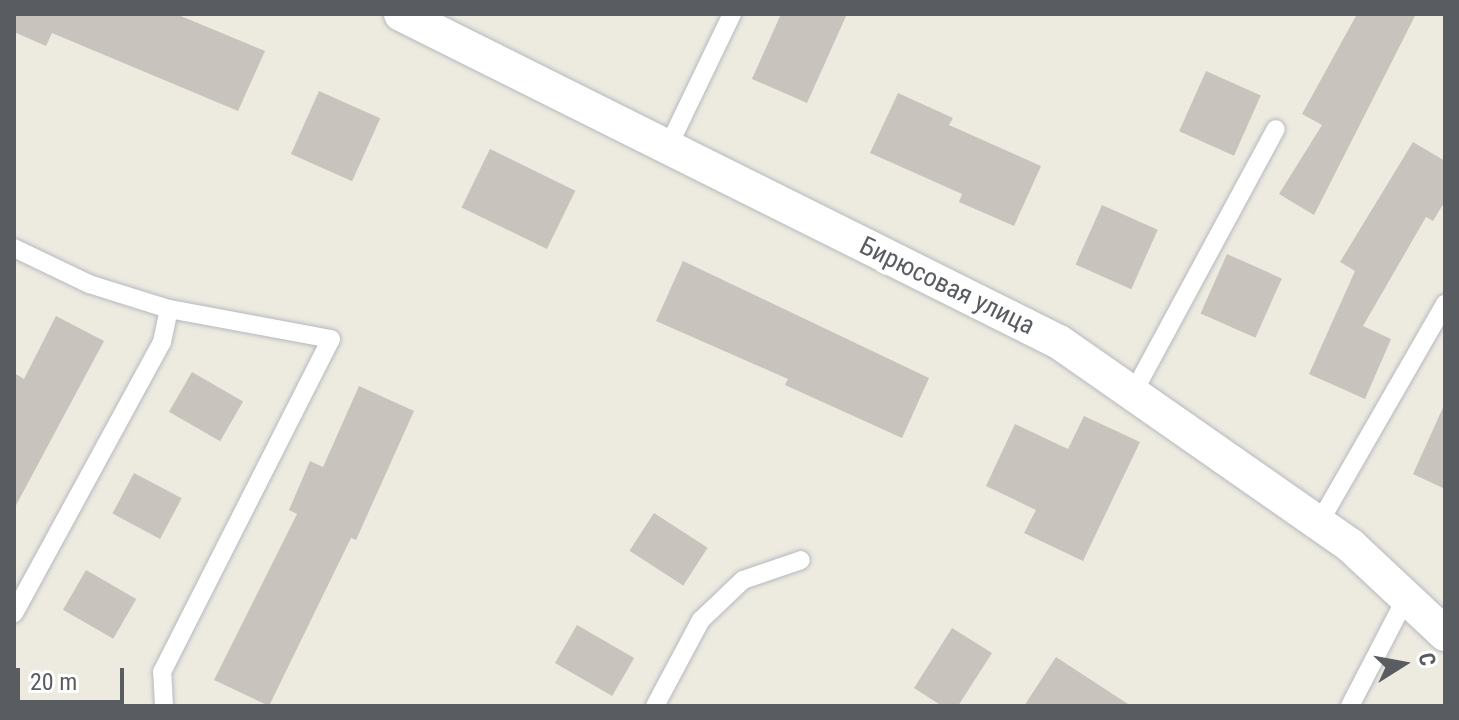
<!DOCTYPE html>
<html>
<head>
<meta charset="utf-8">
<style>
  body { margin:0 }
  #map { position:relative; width:1459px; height:720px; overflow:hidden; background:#edeae0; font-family:"Roboto Condensed",sans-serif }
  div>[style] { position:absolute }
  .building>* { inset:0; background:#c8c4bd; transform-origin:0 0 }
  .roads { filter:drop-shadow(0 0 2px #b6b9be) drop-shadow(0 0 2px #b6b9be) }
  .service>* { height:18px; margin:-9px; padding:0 9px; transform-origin:9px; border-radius:9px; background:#fff }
  .minor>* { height:34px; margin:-17px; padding:0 17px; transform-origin:17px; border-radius:17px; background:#fff }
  span { translate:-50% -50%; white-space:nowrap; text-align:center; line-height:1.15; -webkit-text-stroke:8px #fff; paint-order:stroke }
  .street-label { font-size:26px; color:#595d62 }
  .frame { position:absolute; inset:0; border:16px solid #595d62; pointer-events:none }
  .north { position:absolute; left:1363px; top:624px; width:80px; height:80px; -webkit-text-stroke:6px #fff; paint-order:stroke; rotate:79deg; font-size:22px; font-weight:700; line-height:32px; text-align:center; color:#595d62 }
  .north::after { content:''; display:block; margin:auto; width:28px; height:36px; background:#595d62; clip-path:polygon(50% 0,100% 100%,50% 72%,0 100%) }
  .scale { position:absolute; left:16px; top:668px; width:108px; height:36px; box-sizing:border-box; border:4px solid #595d62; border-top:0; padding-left:10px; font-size:24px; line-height:28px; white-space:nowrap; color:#595d62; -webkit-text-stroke:6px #fff; paint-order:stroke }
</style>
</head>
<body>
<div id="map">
  <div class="building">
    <i style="clip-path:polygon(14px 14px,176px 14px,265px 51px,238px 111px,52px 33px,46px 46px,14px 32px)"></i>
    <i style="clip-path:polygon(781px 14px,847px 14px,807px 103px,752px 79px)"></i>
    <i style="clip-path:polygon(1357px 14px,1416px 14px,1314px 215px,1279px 194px,1322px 125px,1302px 114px)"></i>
    <i style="left:1206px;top:71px;width:60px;height:66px;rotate:24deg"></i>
    <i style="left:319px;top:91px;width:67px;height:69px;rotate:24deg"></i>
    <i style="clip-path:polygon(898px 93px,953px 118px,949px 125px,1041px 166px,1014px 226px,959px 202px,962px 194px,870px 153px)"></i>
    <i style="clip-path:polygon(1413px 142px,1445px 161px,1445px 201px,1433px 221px,1426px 217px,1363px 326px,1391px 339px,1365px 399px,1309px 374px,1355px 271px,1340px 262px)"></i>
    <i style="left:490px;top:149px;width:95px;height:65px;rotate:26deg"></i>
    <i style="left:1102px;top:205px;width:61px;height:65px;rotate:24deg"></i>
    <i style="left:1227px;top:254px;width:60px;height:65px;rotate:24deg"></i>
    <i style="clip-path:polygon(683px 261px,929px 378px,902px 438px,785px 385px,788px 379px,656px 321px)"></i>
    <i style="clip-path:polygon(56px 316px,104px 341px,14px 509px,14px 373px,24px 379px)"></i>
    <i style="left:192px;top:372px;width:59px;height:46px;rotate:30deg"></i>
    <i style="clip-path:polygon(359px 386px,414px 411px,356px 540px,351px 538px,269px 706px,214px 680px,297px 514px,289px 510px,310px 461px,323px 467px)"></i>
    <i style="clip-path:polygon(1445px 403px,1445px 489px,1413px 474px)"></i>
    <i style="clip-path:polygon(1084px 416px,1140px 442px,1083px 561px,1024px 533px,1036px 510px,986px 486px,1015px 424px,1068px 449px)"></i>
    <i style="left:134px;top:473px;width:54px;height:46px;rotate:28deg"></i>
    <i style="left:654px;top:513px;width:64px;height:45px;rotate:33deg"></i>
    <i style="left:86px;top:570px;width:58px;height:46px;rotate:30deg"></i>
    <i style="left:577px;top:625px;width:66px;height:44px;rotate:30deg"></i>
    <i style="clip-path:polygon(952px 628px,992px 653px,958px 706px,942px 706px,914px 688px)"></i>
    <i style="clip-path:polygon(1056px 657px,1131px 706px,1024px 706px)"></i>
  </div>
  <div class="roads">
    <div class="service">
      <i style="left:668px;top:147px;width:148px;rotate:-64.3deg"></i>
      <i style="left:14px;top:248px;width:83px;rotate:25.6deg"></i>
      <i style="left:89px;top:284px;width:84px;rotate:17.4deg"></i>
      <i style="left:169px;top:309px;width:34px;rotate:102deg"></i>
      <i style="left:162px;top:342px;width:309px;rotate:118.6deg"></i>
      <i style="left:1133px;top:393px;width:300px;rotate:-61.6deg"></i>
      <i style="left:1319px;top:523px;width:253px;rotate:-60.1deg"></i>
      <i style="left:164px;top:706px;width:34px;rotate:-93deg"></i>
      <i style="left:162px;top:672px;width:373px;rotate:-63.1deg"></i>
      <i style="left:331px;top:339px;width:165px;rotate:-169.5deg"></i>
      <i style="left:655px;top:706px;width:98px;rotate:-61.9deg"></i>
      <i style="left:701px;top:620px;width:58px;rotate:-43.6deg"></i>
      <i style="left:743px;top:580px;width:61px;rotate:-19deg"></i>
      <i style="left:1350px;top:706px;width:122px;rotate:-62.6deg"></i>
    </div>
    <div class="minor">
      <i style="left:401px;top:14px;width:735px;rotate:26.5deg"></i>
      <i style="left:1059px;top:342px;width:356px;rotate:34.9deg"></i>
      <i style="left:1351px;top:546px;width:129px;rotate:43.1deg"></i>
    </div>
  </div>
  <div class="street-label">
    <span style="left:947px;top:286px;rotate:26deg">Бирюсовая улица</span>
  </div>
  <div class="frame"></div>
  <div class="north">С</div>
  <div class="scale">20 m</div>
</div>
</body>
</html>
